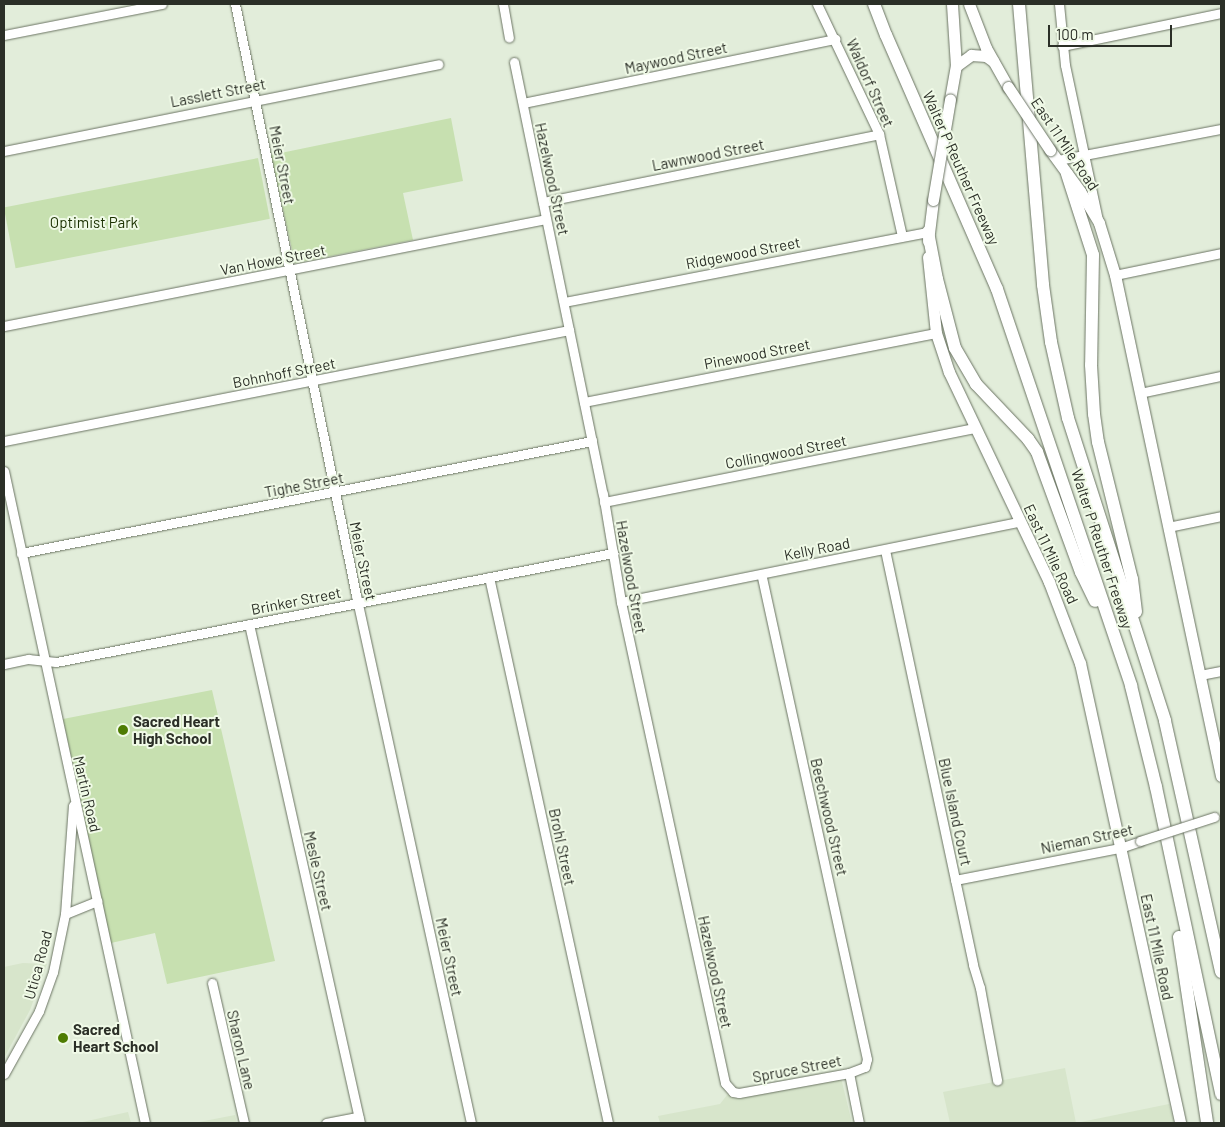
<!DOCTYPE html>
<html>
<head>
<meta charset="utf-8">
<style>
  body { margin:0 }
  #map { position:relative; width:1225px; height:1127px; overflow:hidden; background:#e2edda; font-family:Barlow,sans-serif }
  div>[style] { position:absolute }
  .built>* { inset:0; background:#d7e5cb }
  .green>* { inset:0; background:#c7e0b0; transform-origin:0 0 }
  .roads { filter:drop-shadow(0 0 1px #6b7463) drop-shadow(0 0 1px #6b7463) }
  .minor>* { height:9px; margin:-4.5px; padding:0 4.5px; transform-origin:4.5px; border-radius:4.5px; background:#fff }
  .major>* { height:11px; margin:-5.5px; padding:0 5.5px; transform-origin:5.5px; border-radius:5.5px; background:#fff }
  .highway>* { height:12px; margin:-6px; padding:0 6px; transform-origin:6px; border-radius:6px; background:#fff }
  .bridges { filter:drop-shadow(0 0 1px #6b7463) drop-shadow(0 0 1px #6b7463) }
  .minor-bridge>* { height:9px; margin:-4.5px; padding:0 4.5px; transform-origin:4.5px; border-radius:4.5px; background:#fff }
  .major-bridge>* { height:11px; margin:-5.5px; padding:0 5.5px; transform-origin:5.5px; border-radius:5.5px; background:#fff }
  .dots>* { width:14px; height:14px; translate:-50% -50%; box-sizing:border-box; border:2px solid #f0fae7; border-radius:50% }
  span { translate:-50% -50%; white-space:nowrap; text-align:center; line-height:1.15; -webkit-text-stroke:4px #f0fae7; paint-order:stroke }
  .street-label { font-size:15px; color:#2b2f27 }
  .park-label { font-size:15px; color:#1b3100 }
  .poi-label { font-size:15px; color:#2b2f27; font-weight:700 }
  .left { translate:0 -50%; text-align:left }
  .frame { position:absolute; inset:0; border:5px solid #2b2f27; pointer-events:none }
  .scale { position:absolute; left:1048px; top:25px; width:124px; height:22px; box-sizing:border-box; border:2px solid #2b2f27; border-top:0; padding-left:6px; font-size:15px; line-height:18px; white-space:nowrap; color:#2b2f27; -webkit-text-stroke:4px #f0fae7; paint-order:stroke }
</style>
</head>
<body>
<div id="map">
  <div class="built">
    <i style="clip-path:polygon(23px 963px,47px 964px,30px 1010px,4px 1058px,4px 967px)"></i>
    <i style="clip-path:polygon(1065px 1068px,1076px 1123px,1169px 1104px,1174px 1123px,950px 1123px,943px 1092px)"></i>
    <i style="clip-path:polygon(841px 1078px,852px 1123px,660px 1123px,658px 1116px,720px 1104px,727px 1095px,742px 1096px)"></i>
    <i style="clip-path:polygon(128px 1112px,131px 1123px,78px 1123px)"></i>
    <i style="clip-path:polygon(235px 1115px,237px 1123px,194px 1123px)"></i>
  </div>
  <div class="green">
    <i style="clip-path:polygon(451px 118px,463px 181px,403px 193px,413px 240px,295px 263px,271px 155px)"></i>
    <i style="left:258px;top:158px;width:62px;height:259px;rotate:79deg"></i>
    <i style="clip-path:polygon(212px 690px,275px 961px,167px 984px,155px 933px,111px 943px,63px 719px)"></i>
  </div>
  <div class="roads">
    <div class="minor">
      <i style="left:235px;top:4px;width:603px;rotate:78.43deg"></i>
      <i style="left:356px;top:595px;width:540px;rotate:77.71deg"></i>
      <i style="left:503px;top:4px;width:34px;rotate:80deg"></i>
      <i style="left:817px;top:4px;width:144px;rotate:64.5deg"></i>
      <i style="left:879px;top:134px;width:105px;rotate:77.3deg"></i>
      <i style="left:1059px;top:4px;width:61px;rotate:84.4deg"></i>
      <i style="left:1065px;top:65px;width:158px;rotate:78deg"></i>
      <i style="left:4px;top:35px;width:161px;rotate:-11.1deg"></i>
      <i style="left:1062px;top:46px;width:162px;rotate:-11.7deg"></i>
      <i style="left:514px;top:62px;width:441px;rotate:78.4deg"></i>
      <i style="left:603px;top:494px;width:109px;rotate:80.5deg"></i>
      <i style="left:621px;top:602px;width:492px;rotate:77.8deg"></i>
      <i style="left:725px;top:1083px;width:12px;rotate:48deg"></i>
      <i style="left:733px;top:1092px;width:6px;rotate:9deg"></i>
      <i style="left:739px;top:1093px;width:112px;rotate:-10.3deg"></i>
      <i style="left:849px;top:1073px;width:17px;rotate:-21deg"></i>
      <i style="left:865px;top:1067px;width:8px;rotate:-76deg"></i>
      <i style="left:867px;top:1059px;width:496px;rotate:-102.3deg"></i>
      <i style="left:523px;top:103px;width:319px;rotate:-11.6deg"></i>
      <i style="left:4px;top:151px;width:443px;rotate:-11.3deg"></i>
      <i style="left:1058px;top:160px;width:166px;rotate:-10.8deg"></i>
      <i style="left:543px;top:202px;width:343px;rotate:-11.4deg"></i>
      <i style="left:1115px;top:275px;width:108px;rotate:-11.7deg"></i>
      <i style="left:564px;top:302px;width:371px;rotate:-10.9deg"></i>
      <i style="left:4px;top:326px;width:552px;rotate:-11.17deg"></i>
      <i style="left:1140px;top:393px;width:83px;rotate:-11.9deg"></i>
      <i style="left:584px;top:402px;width:359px;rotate:-11.1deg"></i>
      <i style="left:4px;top:441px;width:576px;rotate:-11.11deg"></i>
      <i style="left:4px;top:471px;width:667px;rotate:77.8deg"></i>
      <i style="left:604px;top:502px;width:377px;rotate:-11.3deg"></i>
      <i style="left:1168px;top:527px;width:54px;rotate:-11.7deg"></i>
      <i style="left:885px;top:550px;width:424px;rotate:78deg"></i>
      <i style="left:973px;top:965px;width:24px;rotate:73deg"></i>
      <i style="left:980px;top:988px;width:94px;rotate:79.5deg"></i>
      <i style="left:21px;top:553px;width:582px;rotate:-11.1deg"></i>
      <i style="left:489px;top:577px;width:559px;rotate:77.7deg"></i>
      <i style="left:621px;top:602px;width:406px;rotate:-11.4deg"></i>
      <i style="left:249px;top:624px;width:511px;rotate:77.46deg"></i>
      <i style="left:4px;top:664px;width:25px;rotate:-12deg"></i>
      <i style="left:28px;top:659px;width:28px;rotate:6deg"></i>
      <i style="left:56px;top:662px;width:568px;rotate:-11.07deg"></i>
      <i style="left:1200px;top:675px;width:21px;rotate:-11deg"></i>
      <i style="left:955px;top:880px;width:168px;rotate:-11deg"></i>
      <i style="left:1120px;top:848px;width:21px;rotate:-19deg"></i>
      <i style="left:65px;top:914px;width:35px;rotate:-22deg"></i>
      <i style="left:212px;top:983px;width:144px;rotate:77.1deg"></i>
      <i style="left:849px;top:1073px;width:51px;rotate:78.7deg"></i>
      <i style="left:4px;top:1074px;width:72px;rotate:-60.9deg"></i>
      <i style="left:39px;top:1011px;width:41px;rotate:-70.3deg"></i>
      <i style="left:53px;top:972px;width:59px;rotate:-78.3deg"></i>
      <i style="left:65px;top:914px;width:109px;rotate:-85.8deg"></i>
      <i style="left:326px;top:1123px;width:33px;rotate:-11deg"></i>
    </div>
    <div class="major">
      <i style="left:969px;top:4px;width:47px;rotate:68.9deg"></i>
      <i style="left:986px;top:48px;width:45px;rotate:60.6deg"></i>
      <i style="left:956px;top:66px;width:19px;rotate:-36deg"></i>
      <i style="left:971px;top:55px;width:15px;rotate:4deg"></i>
      <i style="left:986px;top:56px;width:9px;rotate:36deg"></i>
      <i style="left:950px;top:99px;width:34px;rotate:-80deg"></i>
      <i style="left:956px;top:66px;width:62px;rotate:-93.7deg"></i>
      <i style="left:1050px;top:150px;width:51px;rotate:53.8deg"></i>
      <i style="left:1080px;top:191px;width:37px;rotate:59deg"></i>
      <i style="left:1099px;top:223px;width:54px;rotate:72.9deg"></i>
      <i style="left:1115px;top:275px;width:512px;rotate:78.05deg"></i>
      <i style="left:928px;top:241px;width:41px;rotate:-83deg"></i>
      <i style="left:928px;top:257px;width:76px;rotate:84deg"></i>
      <i style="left:936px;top:333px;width:41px;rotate:71.6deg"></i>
      <i style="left:949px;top:372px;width:233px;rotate:64.5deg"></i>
      <i style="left:1049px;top:582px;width:87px;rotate:69.1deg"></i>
      <i style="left:1080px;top:663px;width:471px;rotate:77.7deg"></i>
    </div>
    <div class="highway">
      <i style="left:874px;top:4px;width:33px;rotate:69deg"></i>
      <i style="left:886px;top:35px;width:277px;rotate:66.4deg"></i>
      <i style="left:997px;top:289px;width:419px;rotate:71.3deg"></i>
      <i style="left:1131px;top:686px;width:104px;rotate:76.1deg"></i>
      <i style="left:1156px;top:787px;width:314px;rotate:78deg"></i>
      <i style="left:1019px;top:4px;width:282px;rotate:85.1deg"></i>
      <i style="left:1043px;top:285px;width:58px;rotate:82deg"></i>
      <i style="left:1051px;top:342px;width:78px;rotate:77.4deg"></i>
      <i style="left:1068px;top:418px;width:318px;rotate:72.2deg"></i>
      <i style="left:1165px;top:721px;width:257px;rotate:77.4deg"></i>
      <i style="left:1067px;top:174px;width:85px;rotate:72.2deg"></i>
      <i style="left:1093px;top:255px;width:110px;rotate:91deg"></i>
      <i style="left:1091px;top:365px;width:49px;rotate:86.5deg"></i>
      <i style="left:1094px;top:414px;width:28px;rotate:82deg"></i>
      <i style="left:1098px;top:442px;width:141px;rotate:76.1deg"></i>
      <i style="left:1132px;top:579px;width:33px;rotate:83deg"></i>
      <i style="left:928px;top:232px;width:48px;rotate:79.2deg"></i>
      <i style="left:937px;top:279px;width:71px;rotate:75.4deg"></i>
      <i style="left:955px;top:348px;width:42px;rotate:59.7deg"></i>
      <i style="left:976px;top:384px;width:76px;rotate:46.6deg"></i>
      <i style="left:1028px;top:439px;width:16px;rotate:55deg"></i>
      <i style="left:1037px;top:452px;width:128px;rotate:69.9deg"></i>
      <i style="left:1081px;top:572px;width:32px;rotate:64deg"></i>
      <i style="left:1179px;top:937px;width:188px;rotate:81.4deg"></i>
    </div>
  </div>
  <div class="bridges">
    <div class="minor-bridge">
      <i style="left:1140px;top:841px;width:78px;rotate:-18deg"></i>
    </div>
    <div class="major-bridge">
      <i style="left:1008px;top:87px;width:76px;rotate:56.3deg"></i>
      <i style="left:933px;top:200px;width:102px;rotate:-80.4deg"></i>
    </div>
  </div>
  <div class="dots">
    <i style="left:123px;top:730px;background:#4e7c02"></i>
    <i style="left:63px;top:1038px;background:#4e7c02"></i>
  </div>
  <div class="street-label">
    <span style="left:676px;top:58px;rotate:-12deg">Maywood Street</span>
    <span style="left:870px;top:83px;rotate:66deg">Waldorf Street</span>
    <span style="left:218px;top:93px;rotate:-11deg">Lasslett Street</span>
    <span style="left:1065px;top:144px;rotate:56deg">East 11 Mile Road</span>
    <span style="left:708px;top:155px;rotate:-11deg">Lawnwood Street</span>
    <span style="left:282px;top:165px;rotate:79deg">Meier Street</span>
    <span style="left:961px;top:168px;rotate:66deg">Walter P Reuther Freeway</span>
    <span style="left:552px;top:179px;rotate:78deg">Hazelwood Street</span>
    <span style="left:743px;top:253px;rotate:-11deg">Ridgewood Street</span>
    <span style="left:273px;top:260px;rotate:-11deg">Van Howe Street</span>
    <span style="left:757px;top:354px;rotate:-11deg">Pinewood Street</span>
    <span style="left:284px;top:373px;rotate:-11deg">Bohnhoff Street</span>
    <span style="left:786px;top:452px;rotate:-11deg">Collingwood Street</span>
    <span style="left:304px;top:485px;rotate:-11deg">Tighe Street</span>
    <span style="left:817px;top:549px;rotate:-11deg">Kelly Road</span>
    <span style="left:1102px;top:549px;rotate:72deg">Walter P Reuther Freeway</span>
    <span style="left:1051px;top:554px;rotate:65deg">East 11 Mile Road</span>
    <span style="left:363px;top:561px;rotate:78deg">Meier Street</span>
    <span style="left:631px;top:577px;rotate:80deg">Hazelwood Street</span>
    <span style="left:296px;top:601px;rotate:-11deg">Brinker Street</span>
    <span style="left:87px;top:794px;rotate:77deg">Martin Road</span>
    <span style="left:955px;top:812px;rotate:78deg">Blue Island Court</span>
    <span style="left:829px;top:817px;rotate:77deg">Beechwood Street</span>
    <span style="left:1087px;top:839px;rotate:-12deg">Nieman Street</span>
    <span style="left:562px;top:847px;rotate:78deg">Brohl Street</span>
    <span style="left:318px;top:871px;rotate:77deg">Mesle Street</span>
    <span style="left:1157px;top:947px;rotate:78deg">East 11 Mile Road</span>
    <span style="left:449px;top:957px;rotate:78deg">Meier Street</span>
    <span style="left:38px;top:965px;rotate:-75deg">Utica Road</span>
    <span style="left:715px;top:972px;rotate:78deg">Hazelwood Street</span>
    <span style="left:241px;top:1050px;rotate:77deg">Sharon Lane</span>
    <span style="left:797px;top:1069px;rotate:-11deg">Spruce Street</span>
  </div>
  <div class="park-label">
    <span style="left:94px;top:223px">Optimist Park</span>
  </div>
  <div class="poi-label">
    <span class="left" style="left:133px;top:730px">Sacred Heart<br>High School</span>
    <span class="left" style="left:73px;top:1038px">Sacred<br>Heart School</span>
  </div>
  <div class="frame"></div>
  <div class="scale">100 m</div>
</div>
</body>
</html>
